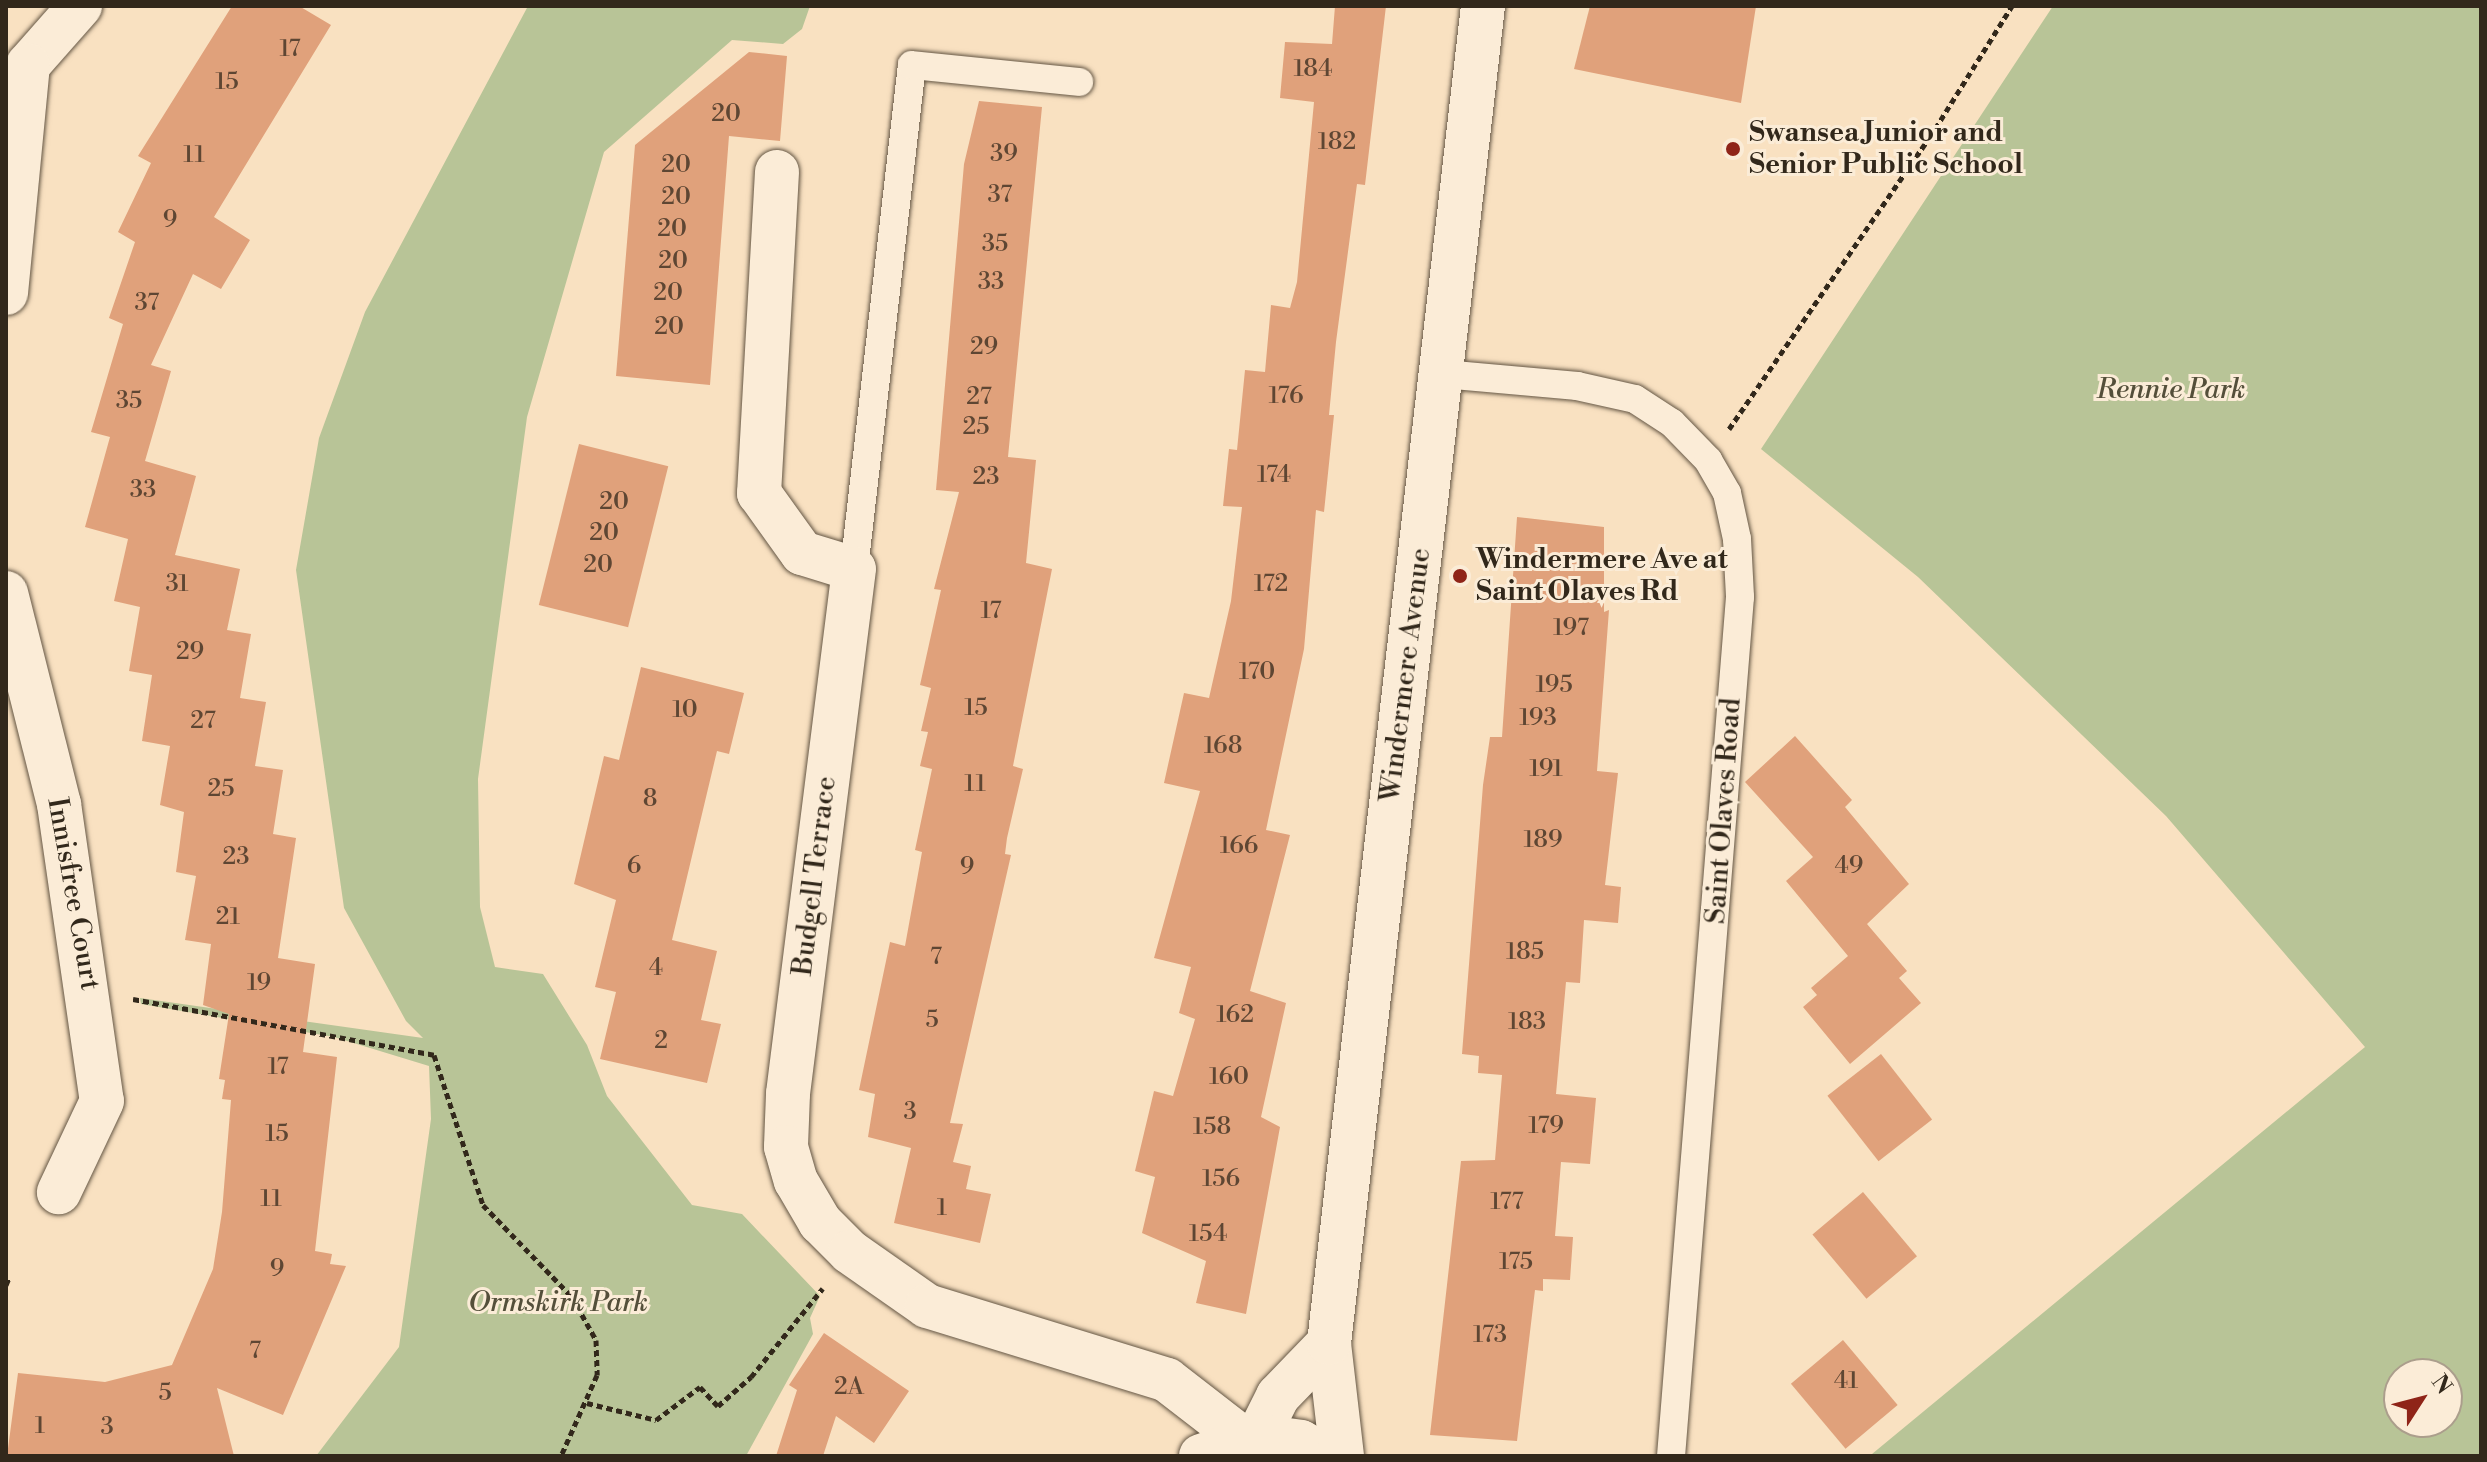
<!DOCTYPE html>
<html>
<head>
<meta charset="utf-8">
<style>
  body { margin:0 }
  #map { position:relative; width:2487px; height:1462px; overflow:hidden; background:#f9e1c1; font-family:"Libre Bodoni",serif }
  div>[style] { position:absolute }
  .green>* { inset:0; background:#b8c497 }
  .building>* { inset:0; background:#e0a17b; transform-origin:0 0 }
  .path>* { height:5px; margin-top:-2.5px; transform-origin:0; background:repeating-linear-gradient(90deg,#32281b 0 6px,transparent 0 10px) }
  .roads { filter:drop-shadow(0 0 2px #645644) drop-shadow(0 0 2px #645644) }
  .service>* { height:28px; margin:-14px; padding:0 14px; transform-origin:14px; border-radius:14px; background:#fbecd7 }
  .minor>* { height:44px; margin:-22px; padding:0 22px; transform-origin:22px; border-radius:22px; background:#fbecd7 }
  .dots>* { width:22px; height:22px; translate:-50% -50%; box-sizing:border-box; border:4px solid #fbecd7; border-radius:50% }
  span { translate:-50% -50%; white-space:nowrap; text-align:center; line-height:1.15; -webkit-text-stroke:6px #fbecd7; paint-order:stroke }
  .number-label { font-size:24px; color:#5e4633 }
  .number-label span { -webkit-text-stroke-width:0 }
  .poi-label { font-size:28px; color:#32281b; font-weight:700 }
  .left { translate:0 -50%; text-align:left }
  .park-label { font-size:28px; color:#544f3a; font-style:italic }
  .street-label { font-size:28px; color:#32281b }
  .frame { position:absolute; inset:0; border:8px solid #32281b; pointer-events:none }
  .north { position:absolute; left:2383px; top:1358px; width:80px; height:80px; box-sizing:border-box; background:#fbecd7; border:2px solid #ab9e8c; border-radius:50%; rotate:54deg; font-size:22px; font-weight:700; line-height:32px; text-align:center; color:#32281b }
  .north::after { content:''; display:block; margin:auto; width:28px; height:36px; background:#8f2418; clip-path:polygon(50% 0,100% 100%,50% 72%,0 100%) }
</style>
</head>
<body>
<div id="map">
  <div class="green">
    <i style="clip-path:polygon(528px 6px,810px 6px,802px 29px,783px 44px,732px 40px,604px 152px,527px 417px,478px 779px,480px 907px,495px 967px,543px 974px,587px 1045px,607px 1096px,692px 1205px,742px 1214px,820px 1296px,810px 1318px,813px 1334px,746px 1456px,316px 1456px,399px 1347px,431px 1119px,429px 1066px,334px 1037px,141px 1004px,140px 998px,423px 1038px,406px 1021px,344px 908px,296px 570px,319px 438px,365px 312px)"></i>
    <i style="clip-path:polygon(evenodd,2053px 6px,2481px 6px,2481px 1456px,1872px 1454px,2365px 1047px,2166px 816px,1918px 577px,1761px 449px,2053px 6px,2447px 1374px,2447px 1422px,2399px 1422px,2399px 1374px,2447px 1374px)"></i>
  </div>
  <div class="building">
    <i style="clip-path:polygon(232px 6px,299px 6px,331px 25px,214px 217px,250px 240px,221px 289px,193px 274px,151px 365px,171px 371px,145px 461px,196px 476px,175px 555px,240px 569px,227px 630px,251px 634px,240px 698px,266px 702px,255px 766px,283px 770px,273px 834px,296px 838px,278px 958px,315px 964px,303px 1052px,337px 1057px,315px 1251px,332px 1254px,330px 1264px,346px 1266px,283px 1415px,217px 1388px,234px 1456px,7px 1456px,18px 1373px,105px 1382px,172px 1365px,213px 1269px,222px 1212px,231px 1100px,222px 1099px,225px 1080px,219px 1079px,229px 1014px,203px 1005px,211px 944px,185px 940px,196px 876px,176px 872px,184px 812px,160px 805px,170px 746px,142px 741px,152px 675px,129px 671px,140px 607px,114px 601px,128px 539px,85px 527px,110px 437px,91px 432px,123px 324px,109px 318px,135px 242px,118px 232px,151px 163px,138px 156px)"></i>
    <i style="clip-path:polygon(1335px 6px,1386px 6px,1365px 185px,1357px 184px,1336px 342px,1329px 415px,1334px 415px,1324px 512px,1316px 510px,1304px 649px,1266px 830px,1290px 835px,1250px 991px,1286px 1003px,1261px 1117px,1280px 1127px,1246px 1314px,1196px 1303px,1206px 1261px,1142px 1233px,1155px 1177px,1135px 1171px,1154px 1091px,1173px 1096px,1195px 1019px,1179px 1013px,1191px 967px,1154px 958px,1200px 791px,1164px 783px,1184px 693px,1209px 698px,1231px 601px,1242px 507px,1223px 506px,1229px 449px,1237px 450px,1245px 370px,1265px 372px,1271px 305px,1290px 308px,1297px 282px,1314px 102px,1280px 98px,1285px 42px,1332px 44px)"></i>
    <i style="clip-path:polygon(1590px 6px,1756px 6px,1741px 103px,1574px 69px)"></i>
    <i style="clip-path:polygon(749px 52px,787px 56px,780px 141px,729px 136px,710px 385px,616px 376px,635px 145px)"></i>
    <i style="clip-path:polygon(979px 101px,1042px 107px,1008px 457px,1036px 460px,1026px 563px,1052px 569px,1013px 766px,1023px 769px,1007px 838px,1005px 854px,1011px 855px,950px 1123px,963px 1124px,953px 1162px,971px 1166px,966px 1189px,991px 1194px,980px 1243px,894px 1223px,911px 1148px,868px 1137px,875px 1094px,859px 1090px,890px 942px,905px 946px,922px 852px,915px 850px,932px 769px,920px 766px,928px 732px,921px 731px,931px 688px,920px 685px,941px 590px,934px 589px,959px 492px,936px 490px,964px 164px)"></i>
    <i style="left:579px;top:444px;width:92px;height:166px;rotate:14deg"></i>
    <i style="clip-path:polygon(1517px 517px,1604px 527px,1604px 612px,1609px 610px,1597px 771px,1618px 773px,1605px 885px,1621px 887px,1618px 923px,1584px 920px,1580px 983px,1566px 982px,1556px 1094px,1596px 1098px,1590px 1164px,1561px 1162px,1555px 1236px,1573px 1237px,1570px 1280px,1543px 1279px,1543px 1291px,1535px 1290px,1517px 1441px,1430px 1435px,1461px 1161px,1495px 1160px,1502px 1075px,1478px 1073px,1479px 1056px,1462px 1054px,1483px 785px,1490px 737px,1502px 737px)"></i>
    <i style="clip-path:polygon(641px 667px,744px 693px,729px 754px,717px 751px,672px 940px,717px 951px,701px 1020px,721px 1024px,707px 1083px,600px 1059px,616px 992px,595px 987px,616px 900px,574px 884px,604px 756px,619px 760px)"></i>
    <i style="clip-path:polygon(1795px 736px,1852px 800px,1845px 807px,1909px 884px,1867px 924px,1907px 971px,1899px 978px,1921px 1003px,1850px 1064px,1803px 1007px,1817px 995px,1811px 988px,1848px 956px,1786px 881px,1813px 857px,1745px 782px)"></i>
    <i style="left:1881px;top:1054px;width:83px;height:68px;rotate:52deg"></i>
    <i style="left:1863px;top:1192px;width:84px;height:66px;rotate:50deg"></i>
    <i style="clip-path:polygon(824px 1333px,909px 1391px,874px 1443px,836px 1416px,823px 1456px,776px 1456px,797px 1390px,789px 1385px)"></i>
    <i style="left:1843px;top:1340px;width:85px;height:68px;rotate:50deg"></i>
  </div>
  <div class="path">
    <i style="left:1729px;top:429px;width:354px;rotate:-55.5deg"></i>
    <i style="left:1930px;top:137px;width:155px;rotate:-58deg"></i>
    <i style="left:133px;top:999px;width:306px;rotate:10.5deg"></i>
    <i style="left:434px;top:1055px;width:158px;rotate:71.9deg"></i>
    <i style="left:483px;top:1205px;width:128px;rotate:45.9deg"></i>
    <i style="left:572px;top:1297px;width:49px;rotate:60.8deg"></i>
    <i style="left:596px;top:1340px;width:35px;rotate:88deg"></i>
    <i style="left:597px;top:1375px;width:89px;rotate:114deg"></i>
    <i style="left:6px;top:1285px;width:8px;rotate:-67deg"></i>
    <i style="left:587px;top:1403px;width:71px;rotate:13.8deg"></i>
    <i style="left:656px;top:1420px;width:55px;rotate:-36.9deg"></i>
    <i style="left:700px;top:1387px;width:26px;rotate:47deg"></i>
    <i style="left:718px;top:1406px;width:44px;rotate:-41.3deg"></i>
    <i style="left:751px;top:1377px;width:114px;rotate:-51deg"></i>
  </div>
  <div class="roads">
    <div class="service">
      <i style="left:1443px;top:374px;width:135px;rotate:5.1deg"></i>
      <i style="left:1577px;top:386px;width:59px;rotate:12.6deg"></i>
      <i style="left:1635px;top:399px;width:44px;rotate:33deg"></i>
      <i style="left:1672px;top:423px;width:52px;rotate:45.8deg"></i>
      <i style="left:1708px;top:460px;width:38px;rotate:60deg"></i>
      <i style="left:1727px;top:493px;width:47px;rotate:77.7deg"></i>
      <i style="left:1737px;top:539px;width:58px;rotate:87deg"></i>
      <i style="left:1740px;top:597px;width:862px;rotate:94.59deg"></i>
      <i style="left:854px;top:569px;width:507px;rotate:-83.44deg"></i>
      <i style="left:912px;top:65px;width:168px;rotate:5.8deg"></i>
    </div>
    <div class="minor">
      <i style="left:28px;top:65px;width:79px;rotate:-48.6deg"></i>
      <i style="left:777px;top:172px;width:322px;rotate:93.2deg"></i>
      <i style="left:759px;top:493px;width:74px;rotate:54.4deg"></i>
      <i style="left:802px;top:553px;width:54px;rotate:17.1deg"></i>
      <i style="left:854px;top:569px;width:529px;rotate:97.17deg"></i>
      <i style="left:788px;top:1094px;width:53px;rotate:92.2deg"></i>
      <i style="left:786px;top:1147px;width:35px;rotate:74deg"></i>
      <i style="left:796px;top:1181px;width:48px;rotate:59.7deg"></i>
      <i style="left:820px;top:1222px;width:42px;rotate:45deg"></i>
      <i style="left:850px;top:1252px;width:94px;rotate:35deg"></i>
      <i style="left:927px;top:1306px;width:251px;rotate:17.1deg"></i>
      <i style="left:1167px;top:1380px;width:95px;rotate:37.7deg"></i>
      <i style="left:6px;top:293px;width:229px;rotate:-84.5deg"></i>
      <i style="left:6px;top:593px;width:218px;rotate:75.9deg"></i>
      <i style="left:59px;top:804px;width:300px;rotate:81.8deg"></i>
      <i style="left:102px;top:1101px;width:101px;rotate:115.3deg"></i>
      <i style="left:1258px;top:1436px;width:45px;rotate:-63.4deg"></i>
      <i style="left:1278px;top:1396px;width:74px;rotate:-46.1deg"></i>
      <i style="left:1201px;top:1456px;width:60px;rotate:-19.3deg"></i>
      <i style="left:1258px;top:1436px;width:43px;rotate:7.9deg"></i>
      <i style="left:1301px;top:1442px;width:28px;rotate:30deg"></i>
      <i style="left:1342px;top:1456px;width:114px;rotate:-96.6deg"></i>
      <i style="left:1329px;top:1343px;width:1346px;rotate:-83.43deg"></i>
    </div>
  </div>
  <div class="dots">
    <i style="left:1733px;top:149px;background:#8f2418"></i>
    <i style="left:1460px;top:576px;background:#8f2418"></i>
  </div>
  <div class="number-label">
    <span style="left:290px;top:50px">17</span>
    <span style="left:1313px;top:70px">184</span>
    <span style="left:227px;top:83px">15</span>
    <span style="left:726px;top:115px">20</span>
    <span style="left:1337px;top:143px">182</span>
    <span style="left:1004px;top:155px">39</span>
    <span style="left:194px;top:156px">11</span>
    <span style="left:676px;top:166px">20</span>
    <span style="left:1000px;top:196px">37</span>
    <span style="left:676px;top:198px">20</span>
    <span style="left:170px;top:221px">9</span>
    <span style="left:672px;top:230px">20</span>
    <span style="left:995px;top:245px">35</span>
    <span style="left:673px;top:262px">20</span>
    <span style="left:991px;top:283px">33</span>
    <span style="left:668px;top:294px">20</span>
    <span style="left:147px;top:304px">37</span>
    <span style="left:669px;top:328px">20</span>
    <span style="left:984px;top:348px">29</span>
    <span style="left:1286px;top:397px">176</span>
    <span style="left:979px;top:398px">27</span>
    <span style="left:129px;top:402px">35</span>
    <span style="left:976px;top:428px">25</span>
    <span style="left:1274px;top:476px">174</span>
    <span style="left:986px;top:478px">23</span>
    <span style="left:143px;top:491px">33</span>
    <span style="left:614px;top:503px">20</span>
    <span style="left:604px;top:534px">20</span>
    <span style="left:598px;top:566px">20</span>
    <span style="left:177px;top:585px">31</span>
    <span style="left:1271px;top:585px">172</span>
    <span style="left:991px;top:612px">17</span>
    <span style="left:1571px;top:629px">197</span>
    <span style="left:190px;top:653px">29</span>
    <span style="left:1257px;top:673px">170</span>
    <span style="left:1554px;top:686px">195</span>
    <span style="left:976px;top:709px">15</span>
    <span style="left:685px;top:711px">10</span>
    <span style="left:1538px;top:719px">193</span>
    <span style="left:203px;top:722px">27</span>
    <span style="left:1223px;top:747px">168</span>
    <span style="left:1546px;top:770px">191</span>
    <span style="left:975px;top:785px">11</span>
    <span style="left:221px;top:790px">25</span>
    <span style="left:650px;top:800px">8</span>
    <span style="left:1543px;top:841px">189</span>
    <span style="left:1239px;top:847px">166</span>
    <span style="left:236px;top:858px">23</span>
    <span style="left:634px;top:867px">6</span>
    <span style="left:1849px;top:867px">49</span>
    <span style="left:967px;top:868px">9</span>
    <span style="left:228px;top:918px">21</span>
    <span style="left:1525px;top:953px">185</span>
    <span style="left:936px;top:958px">7</span>
    <span style="left:656px;top:969px">4</span>
    <span style="left:259px;top:984px">19</span>
    <span style="left:1235px;top:1016px">162</span>
    <span style="left:932px;top:1021px">5</span>
    <span style="left:1527px;top:1023px">183</span>
    <span style="left:661px;top:1042px">2</span>
    <span style="left:278px;top:1068px">17</span>
    <span style="left:1229px;top:1078px">160</span>
    <span style="left:910px;top:1113px">3</span>
    <span style="left:1546px;top:1127px">179</span>
    <span style="left:1212px;top:1128px">158</span>
    <span style="left:277px;top:1135px">15</span>
    <span style="left:1221px;top:1180px">156</span>
    <span style="left:271px;top:1200px">11</span>
    <span style="left:1507px;top:1203px">177</span>
    <span style="left:942px;top:1209px">1</span>
    <span style="left:1208px;top:1235px">154</span>
    <span style="left:1516px;top:1263px">175</span>
    <span style="left:277px;top:1270px">9</span>
    <span style="left:1490px;top:1336px">173</span>
    <span style="left:255px;top:1352px">7</span>
    <span style="left:1846px;top:1382px">41</span>
    <span style="left:849px;top:1388px">2A</span>
    <span style="left:165px;top:1394px">5</span>
    <span style="left:40px;top:1427px">1</span>
    <span style="left:107px;top:1428px">3</span>
  </div>
  <div class="poi-label">
    <span class="left" style="left:1749px;top:149px">Swansea Junior and<br>Senior Public School</span>
    <span class="left" style="left:1476px;top:576px">Windermere Ave at<br>Saint Olaves Rd</span>
  </div>
  <div class="park-label">
    <span style="left:2171px;top:390px">Rennie Park</span>
    <span style="left:558px;top:1303px">Ormskirk Park</span>
  </div>
  <div class="street-label">
    <span style="left:1406px;top:675px;rotate:-83deg">Windermere Avenue</span>
    <span style="left:1724px;top:811px;rotate:-86deg">Saint Olaves Road</span>
    <span style="left:815px;top:876px;rotate:-83deg">Budgell Terrace</span>
    <span style="left:73px;top:894px;rotate:80deg">Innisfree Court</span>
  </div>
  <div class="frame"></div>
  <div class="north">N</div>
</div>
</body>
</html>
